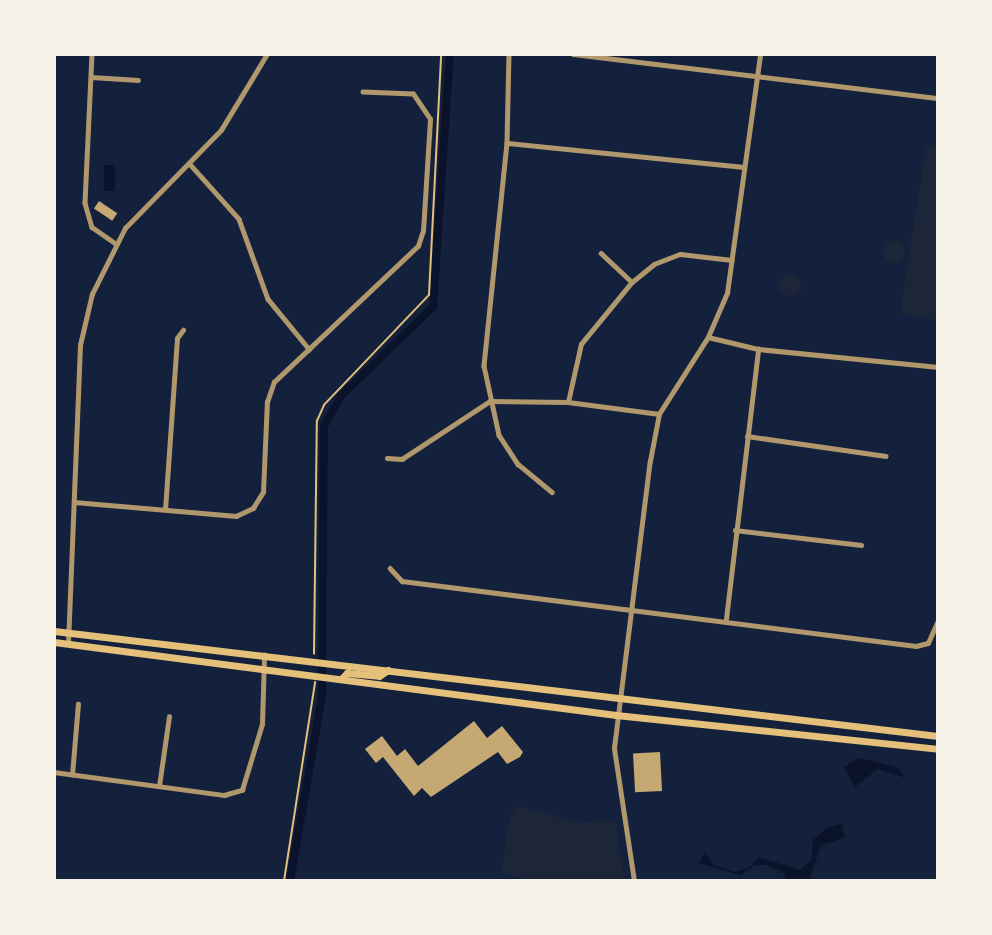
<!DOCTYPE html>
<html>
<head>
<meta charset="utf-8">
<style>
  body { margin:0 }
  #map { position:relative; width:992px; height:935px; overflow:hidden; background:#14213d; font-family:Ubuntu,sans-serif }
  div>[style] { position:absolute }
  .green>* { inset:0; background:#1d2539 }
  .round { border-radius:50% }
  .water>* { inset:0; background:#0b132b; transform-origin:0 0 }
  .canal>* { height:8px; margin:-4px; padding:0 4px; transform-origin:4px; border-radius:4px; background:#0b132b }
  .building>* { inset:0; background:#c6a872; transform-origin:0 0 }
  .path>* { height:1.5px; margin:-0.75px; padding:0 0.75px; transform-origin:0.75px; border-radius:0.75px; background:#e5c07b }
  .minor>* { height:4.5px; margin:-2.25px; padding:0 2.25px; transform-origin:2.25px; border-radius:2.25px; background:#b1986c }
  .secondary>* { height:7px; margin:-3.5px; padding:0 3.5px; transform-origin:3.5px; border-radius:3.5px; background:#e5c07b }
  span { translate:-50% -50%; white-space:nowrap; text-align:center; line-height:1.15; -webkit-text-stroke:4.5px #f6f1e7; paint-order:stroke }
  .frame { position:absolute; inset:0; border:56px solid #f6f1e7; pointer-events:none }
</style>
</head>
<body>
<div id="map">
  <div class="green">
    <i style="clip-path:polygon(926px 147px,938px 149px,938px 320px,900px 314px)"></i>
    <i class="round" style="left:883px;top:241px;width:22px;height:22px"></i>
    <i class="round" style="left:779px;top:274px;width:22px;height:22px"></i>
    <i style="clip-path:polygon(518px 805px,576px 823px,615px 820px,624px 881px,534px 881px,501px 873px,510px 816px)"></i>
  </div>
  <div class="water">
    <i style="left:104px;top:165px;width:11px;height:26px"></i>
    <i style="clip-path:polygon(859px 758px,897px 767px,906px 778px,878px 769px,855px 787px,844px 767px)"></i>
    <i style="clip-path:polygon(842px 824px,845px 838px,821px 845px,809px 881px,786px 881px,784px 873px,767px 865px,755px 865px,740px 875px,699px 863px,704px 853px,716px 866px,735px 872px,749px 868px,759px 857px,800px 870px,811px 860px,813px 840px,828px 827px)"></i>
  </div>
  <div class="canal">
    <i style="left:290px;top:881px;width:189px;rotate:-80.2deg"></i>
    <i style="left:322px;top:695px;width:269px;rotate:-89.6deg"></i>
    <i style="left:324px;top:426px;width:34px;rotate:-60deg"></i>
    <i style="left:341px;top:396px;width:128px;rotate:-44.1deg"></i>
    <i style="left:433px;top:307px;width:254px;rotate:-86.2deg"></i>
  </div>
  <div class="building">
    <i style="left:99px;top:201px;width:22px;height:9px;rotate:34deg"></i>
    <i style="clip-path:polygon(474px 721px,487px 738px,502px 726px,523px 752px,520px 757px,507px 764px,498px 752px,431px 797px,422px 788px,414px 796px,383px 757px,376px 763px,365px 749px,382px 736px,397px 756px,405px 749px,418px 766px)"></i>
    <i style="left:660px;top:752px;width:39px;height:27px;rotate:87deg"></i>
  </div>
  <div class="path">
    <i style="left:314px;top:654px;width:233px;rotate:-89.3deg"></i>
    <i style="left:317px;top:421px;width:17px;rotate:-66deg"></i>
    <i style="left:324px;top:405px;width:152px;rotate:-46.3deg"></i>
    <i style="left:429px;top:295px;width:241px;rotate:-87.1deg"></i>
    <i style="left:284px;top:881px;width:201px;rotate:-81.1deg"></i>
  </div>
  <div class="minor">
    <i style="left:92px;top:54px;width:149px;rotate:92.7deg"></i>
    <i style="left:85px;top:203px;width:25px;rotate:74deg"></i>
    <i style="left:92px;top:227px;width:28px;rotate:35deg"></i>
    <i style="left:509px;top:54px;width:89px;rotate:91.3deg"></i>
    <i style="left:507px;top:143px;width:224px;rotate:95.9deg"></i>
    <i style="left:484px;top:366px;width:71px;rotate:77.7deg"></i>
    <i style="left:499px;top:435px;width:35px;rotate:57deg"></i>
    <i style="left:518px;top:464px;width:44px;rotate:39.5deg"></i>
    <i style="left:573px;top:54px;width:368px;rotate:6.9deg"></i>
    <i style="left:91px;top:77px;width:47px;rotate:3.7deg"></i>
    <i style="left:507px;top:143px;width:238px;rotate:5.8deg"></i>
    <i style="left:189px;top:163px;width:75px;rotate:48.2deg"></i>
    <i style="left:239px;top:219px;width:85px;rotate:70.1deg"></i>
    <i style="left:268px;top:299px;width:65px;rotate:50.6deg"></i>
    <i style="left:601px;top:253px;width:42px;rotate:43.1deg"></i>
    <i style="left:708px;top:337px;width:51px;rotate:13.5deg"></i>
    <i style="left:758px;top:349px;width:181px;rotate:5.7deg"></i>
    <i style="left:568px;top:402px;width:59px;rotate:-77.4deg"></i>
    <i style="left:581px;top:344px;width:80px;rotate:-50.6deg"></i>
    <i style="left:632px;top:282px;width:28px;rotate:-39deg"></i>
    <i style="left:654px;top:264px;width:28px;rotate:-21deg"></i>
    <i style="left:680px;top:254px;width:52px;rotate:6.6deg"></i>
    <i style="left:747px;top:436px;width:140px;rotate:8.2deg"></i>
    <i style="left:387px;top:458px;width:15px;rotate:4deg"></i>
    <i style="left:402px;top:459px;width:105px;rotate:-33.4deg"></i>
    <i style="left:490px;top:401px;width:78px;rotate:0.7deg"></i>
    <i style="left:568px;top:402px;width:92px;rotate:7.5deg"></i>
    <i style="left:74px;top:502px;width:163px;rotate:4.9deg"></i>
    <i style="left:236px;top:516px;width:19px;rotate:-25deg"></i>
    <i style="left:253px;top:508px;width:19px;rotate:-58deg"></i>
    <i style="left:263px;top:492px;width:90px;rotate:-87.5deg"></i>
    <i style="left:267px;top:402px;width:21px;rotate:-71deg"></i>
    <i style="left:274px;top:382px;width:198px;rotate:-43.4deg"></i>
    <i style="left:418px;top:246px;width:16px;rotate:-72deg"></i>
    <i style="left:423px;top:231px;width:112px;rotate:-86.4deg"></i>
    <i style="left:430px;top:119px;width:30px;rotate:-124deg"></i>
    <i style="left:413px;top:94px;width:50px;rotate:-177.7deg"></i>
    <i style="left:165px;top:510px;width:172px;rotate:-86deg"></i>
    <i style="left:177px;top:338px;width:10px;rotate:-53deg"></i>
    <i style="left:735px;top:530px;width:127px;rotate:6.8deg"></i>
    <i style="left:390px;top:568px;width:18px;rotate:47deg"></i>
    <i style="left:402px;top:581px;width:518px;rotate:7.21deg"></i>
    <i style="left:916px;top:646px;width:12px;rotate:-14deg"></i>
    <i style="left:928px;top:643px;width:24px;rotate:-66deg"></i>
    <i style="left:726px;top:619px;width:272px;rotate:-83.2deg"></i>
    <i style="left:68px;top:644px;width:299px;rotate:-87.7deg"></i>
    <i style="left:80px;top:345px;width:52px;rotate:-76.8deg"></i>
    <i style="left:92px;top:294px;width:74px;rotate:-63.4deg"></i>
    <i style="left:125px;top:228px;width:137px;rotate:-45.6deg"></i>
    <i style="left:221px;top:130px;width:89px;rotate:-58.8deg"></i>
    <i style="left:54px;top:772px;width:172px;rotate:7.7deg"></i>
    <i style="left:224px;top:795px;width:19px;rotate:-16deg"></i>
    <i style="left:242px;top:790px;width:69px;rotate:-73.1deg"></i>
    <i style="left:262px;top:724px;width:69px;rotate:-88.3deg"></i>
    <i style="left:72px;top:775px;width:71px;rotate:-85.2deg"></i>
    <i style="left:159px;top:786px;width:70px;rotate:-81.8deg"></i>
    <i style="left:634px;top:881px;width:134px;rotate:-98.6deg"></i>
    <i style="left:614px;top:748px;width:289px;rotate:-82.9deg"></i>
    <i style="left:650px;top:461px;width:48px;rotate:-79.2deg"></i>
    <i style="left:659px;top:414px;width:91px;rotate:-57.5deg"></i>
    <i style="left:708px;top:337px;width:48px;rotate:-66.6deg"></i>
    <i style="left:727px;top:293px;width:241px;rotate:-82.1deg"></i>
  </div>
  <div class="secondary">
    <i style="left:54px;top:631px;width:890px;rotate:6.77deg"></i>
    <i style="left:54px;top:642px;width:567px;rotate:7.4deg"></i>
    <i style="left:616px;top:715px;width:324px;rotate:6deg"></i>
    <i style="left:343px;top:677px;width:6px;rotate:-45deg"></i>
    <i style="left:347px;top:673px;width:32px;rotate:5deg"></i>
    <i style="left:379px;top:676px;width:11px;rotate:-34deg"></i>
  </div>
  <div class="frame"></div>
</div>
</body>
</html>
